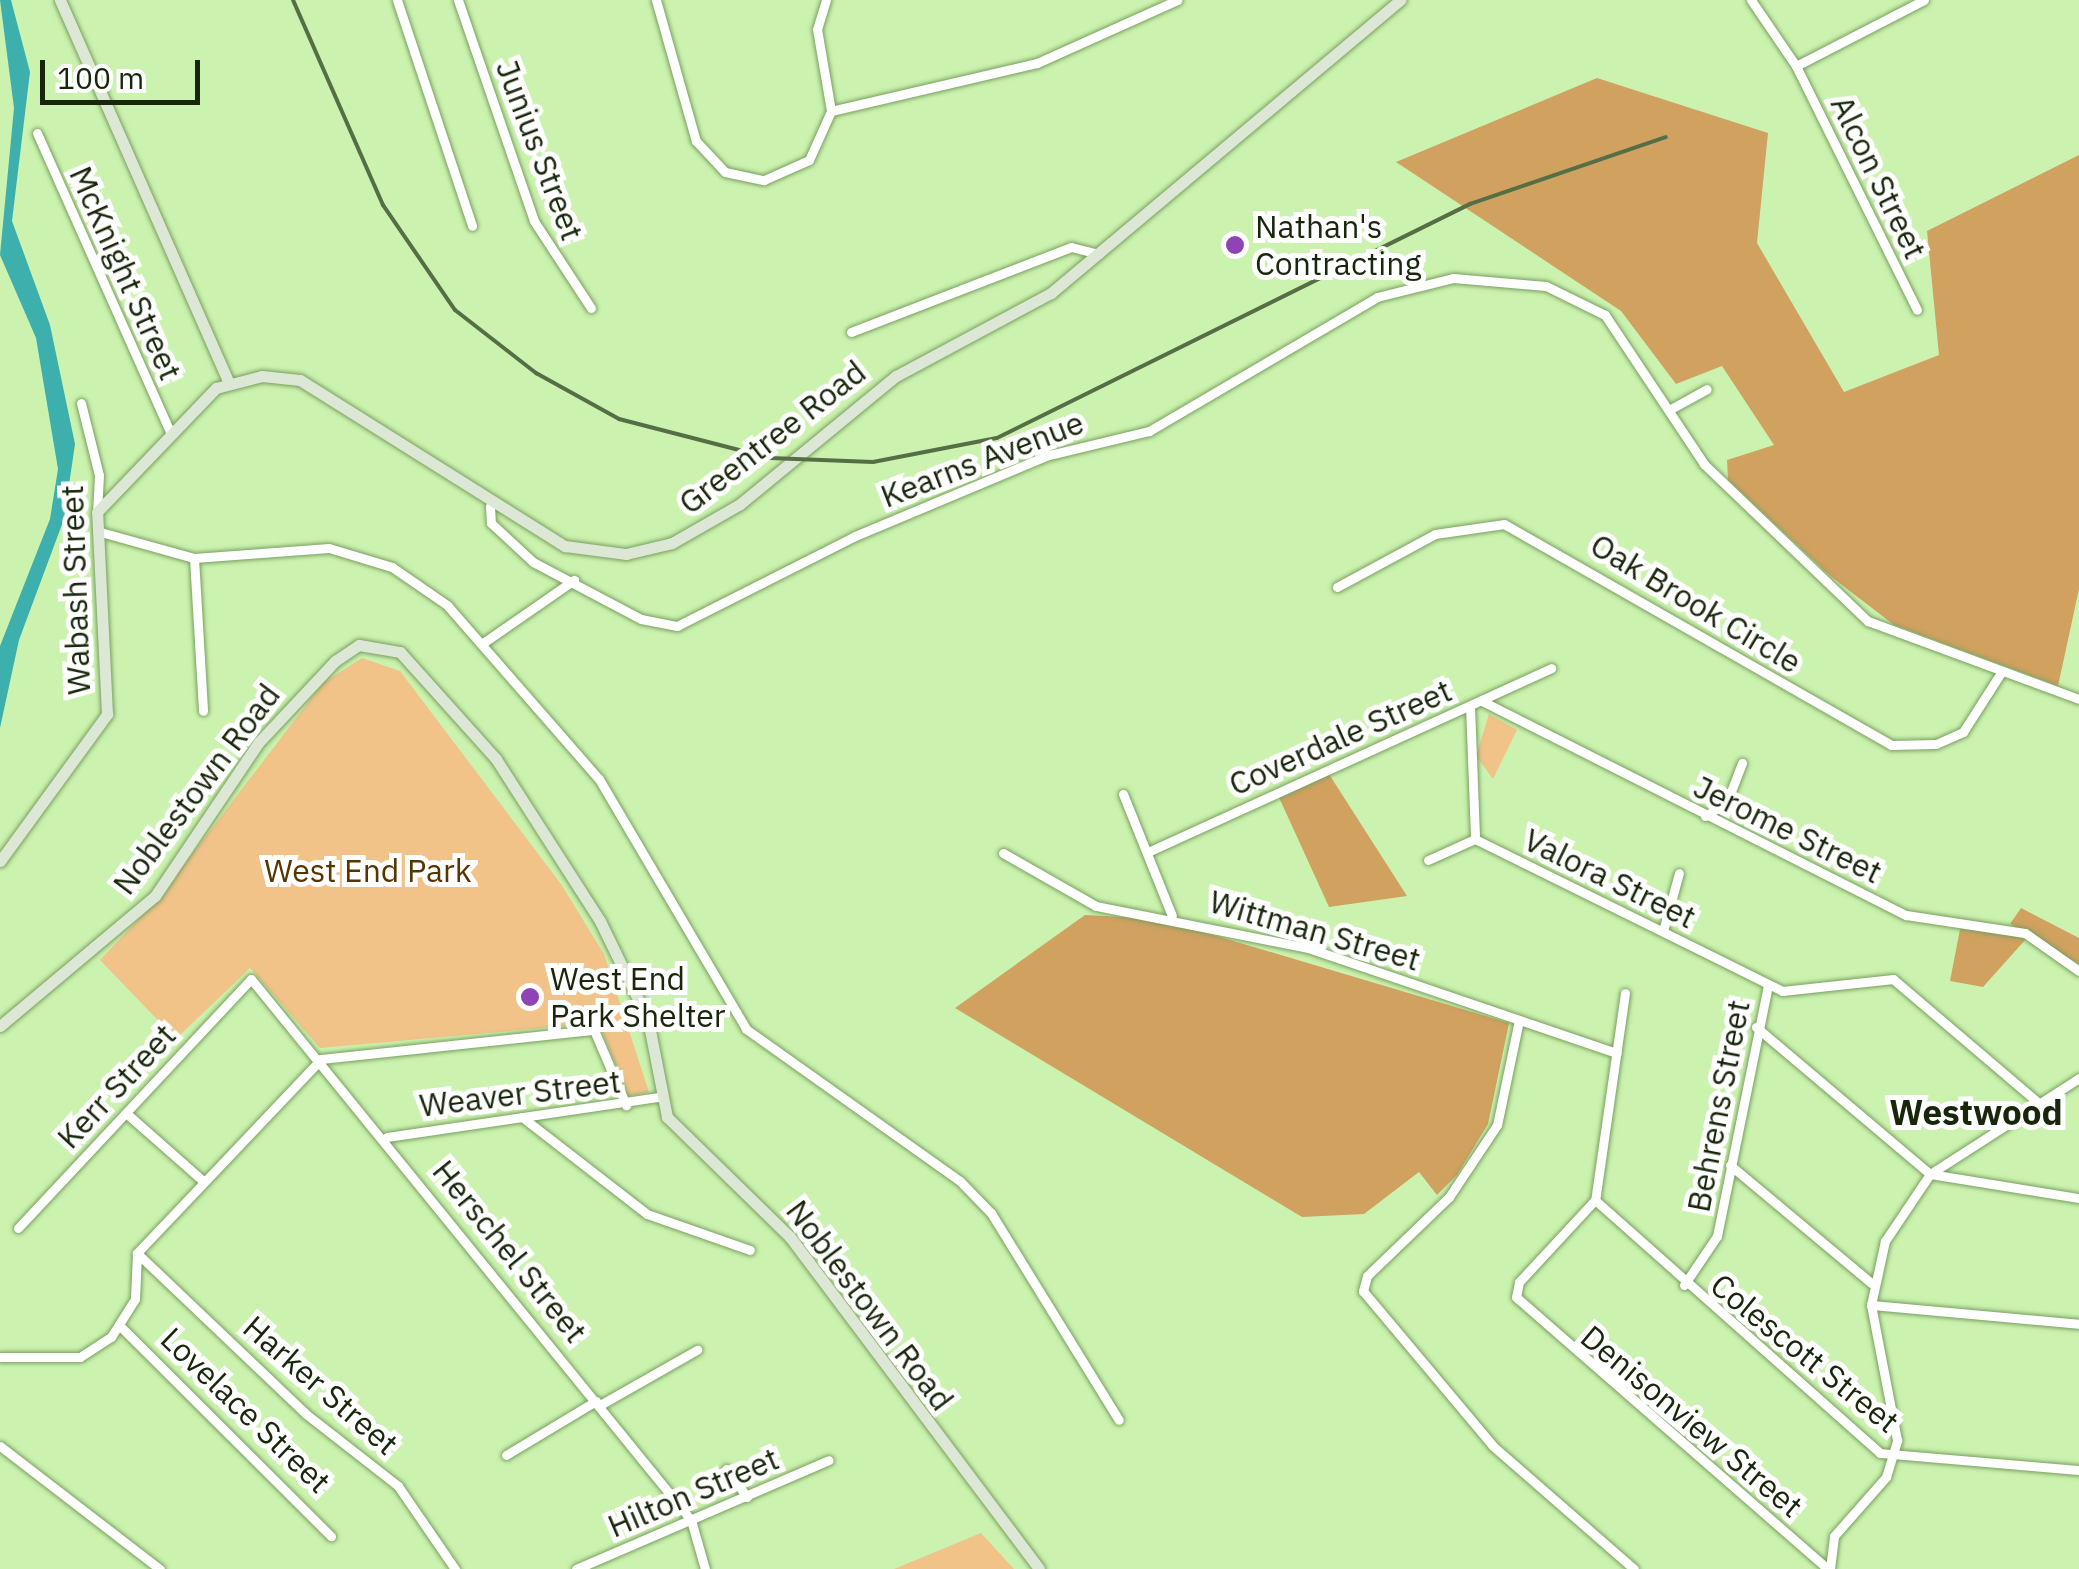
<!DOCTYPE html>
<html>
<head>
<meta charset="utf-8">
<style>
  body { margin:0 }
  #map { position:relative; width:2079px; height:1569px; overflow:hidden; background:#cbf3af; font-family:"IBM Plex Sans",sans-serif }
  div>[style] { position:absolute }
  .green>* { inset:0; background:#f1c389 }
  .forest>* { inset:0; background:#d1a160 }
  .water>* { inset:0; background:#3dafac }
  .stream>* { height:4px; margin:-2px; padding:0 2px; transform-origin:2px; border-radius:2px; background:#3dafac }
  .roads { filter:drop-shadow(0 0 2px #7a9f5f) drop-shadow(0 0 2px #7a9f5f) }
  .street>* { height:9px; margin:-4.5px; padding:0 4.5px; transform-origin:4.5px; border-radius:4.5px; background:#fff }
  .secondary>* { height:11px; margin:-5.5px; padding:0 5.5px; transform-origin:5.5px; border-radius:5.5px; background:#dde7d5 }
  .rail>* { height:4px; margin:-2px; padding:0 2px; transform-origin:2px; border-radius:2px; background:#566e45 }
  .dots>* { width:28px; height:28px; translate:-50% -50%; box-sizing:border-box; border:5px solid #fff; border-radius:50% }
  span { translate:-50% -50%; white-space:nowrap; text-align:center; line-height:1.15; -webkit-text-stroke:10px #fff; paint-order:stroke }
  .street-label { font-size:32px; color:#18270c }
  .poi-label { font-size:32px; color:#18270c }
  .left { translate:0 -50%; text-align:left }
  .park-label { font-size:32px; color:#563600 }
  .neighbourhood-label { font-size:35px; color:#18270c; font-weight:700 }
  .scale { position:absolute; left:40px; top:60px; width:160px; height:45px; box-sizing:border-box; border:5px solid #18270c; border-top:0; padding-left:12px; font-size:30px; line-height:35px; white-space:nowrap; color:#18270c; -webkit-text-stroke:8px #fff; paint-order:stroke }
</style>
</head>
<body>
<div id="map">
  <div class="green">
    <i style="clip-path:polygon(362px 658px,400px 671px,561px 884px,604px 954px,649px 1092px,629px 1096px,598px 1023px,320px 1048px,250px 968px,176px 1039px,100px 960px,157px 900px,323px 683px)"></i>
    <i style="clip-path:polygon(1489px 714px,1517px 730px,1493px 779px,1476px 756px)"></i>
    <i style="clip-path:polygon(981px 1533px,1014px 1569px,894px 1569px)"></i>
  </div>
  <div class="forest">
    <i style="clip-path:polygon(1597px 78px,1768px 133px,1757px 243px,1844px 392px,1939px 355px,1927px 231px,2079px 155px,2079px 589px,2058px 686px,1894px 625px,1829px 575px,1728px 480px,1727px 460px,1774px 445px,1722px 366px,1676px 384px,1621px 311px,1396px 162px)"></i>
    <i style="clip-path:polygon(1327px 771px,1407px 896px,1329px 907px,1277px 793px)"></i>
    <i style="clip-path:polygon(2021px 908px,2079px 938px,2079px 964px,2010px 924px)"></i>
    <i style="clip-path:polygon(1085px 915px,1160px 919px,1509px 1023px,1488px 1124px,1457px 1175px,1437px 1195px,1419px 1172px,1364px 1214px,1302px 1217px,955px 1008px)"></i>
    <i style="clip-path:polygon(1961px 924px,2026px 939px,1983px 987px,1950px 981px)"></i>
  </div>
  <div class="water">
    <i style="clip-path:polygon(0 0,11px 0,30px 72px,12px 221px,50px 325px,75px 444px,64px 519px,19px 640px,0 728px,0 646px,50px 519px,58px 469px,36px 338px,0 255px,14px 108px)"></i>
  </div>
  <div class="stream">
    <i style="left:65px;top:490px;width:17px"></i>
  </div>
  <div class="roads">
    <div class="street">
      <i style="left:397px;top:0;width:238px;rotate:71.6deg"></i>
      <i style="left:458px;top:0;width:234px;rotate:71deg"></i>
      <i style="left:534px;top:221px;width:104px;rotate:56.8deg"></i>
      <i style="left:656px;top:0;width:147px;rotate:74.2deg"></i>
      <i style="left:696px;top:141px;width:42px;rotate:46.9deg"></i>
      <i style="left:725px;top:172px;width:40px;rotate:12deg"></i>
      <i style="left:764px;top:180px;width:49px;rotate:-24deg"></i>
      <i style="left:809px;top:160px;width:54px;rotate:-65.8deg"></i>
      <i style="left:831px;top:111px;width:212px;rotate:-13.1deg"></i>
      <i style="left:1037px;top:63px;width:154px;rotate:-24.2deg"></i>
      <i style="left:826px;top:0;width:30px;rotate:107deg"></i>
      <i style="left:817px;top:29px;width:83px;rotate:80.3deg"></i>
      <i style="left:1751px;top:0;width:80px;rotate:55.7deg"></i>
      <i style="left:1796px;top:66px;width:272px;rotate:63.6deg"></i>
      <i style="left:1796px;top:66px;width:144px;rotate:-27.3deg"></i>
      <i style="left:37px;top:133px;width:327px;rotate:66deg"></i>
      <i style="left:851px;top:332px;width:236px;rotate:-21.1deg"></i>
      <i style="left:1071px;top:247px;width:29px;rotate:14deg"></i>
      <i style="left:81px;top:403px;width:74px;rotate:76deg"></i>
      <i style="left:99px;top:475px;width:37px;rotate:93deg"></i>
      <i style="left:1669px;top:410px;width:43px;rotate:-28.9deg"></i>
      <i style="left:490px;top:506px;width:17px;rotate:87deg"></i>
      <i style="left:491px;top:523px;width:57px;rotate:42.9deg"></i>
      <i style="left:533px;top:562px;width:122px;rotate:27.8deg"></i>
      <i style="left:641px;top:619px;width:37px;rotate:11deg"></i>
      <i style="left:677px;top:626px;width:199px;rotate:-26.8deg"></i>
      <i style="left:855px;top:536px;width:210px;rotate:-22.7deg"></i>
      <i style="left:1049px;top:455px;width:103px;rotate:-13.5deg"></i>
      <i style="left:1149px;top:431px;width:264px;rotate:-30.4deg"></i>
      <i style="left:1377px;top:297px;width:78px;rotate:-14deg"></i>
      <i style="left:1453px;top:278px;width:93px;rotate:4.9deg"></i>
      <i style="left:1546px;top:286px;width:66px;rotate:26.2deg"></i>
      <i style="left:1605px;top:315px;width:179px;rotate:56.4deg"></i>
      <i style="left:1704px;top:464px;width:227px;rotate:43.8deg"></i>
      <i style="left:1868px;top:621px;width:225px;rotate:20.3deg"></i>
      <i style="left:97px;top:531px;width:101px;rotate:15.6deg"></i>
      <i style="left:194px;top:558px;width:135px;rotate:-4.2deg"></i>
      <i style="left:329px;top:548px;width:66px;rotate:16.8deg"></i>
      <i style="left:392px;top:567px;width:67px;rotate:34.6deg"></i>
      <i style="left:447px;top:605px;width:231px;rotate:48.9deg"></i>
      <i style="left:599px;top:779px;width:290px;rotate:59.5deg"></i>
      <i style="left:746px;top:1029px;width:262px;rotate:35.4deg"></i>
      <i style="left:960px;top:1181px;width:45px;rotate:45.9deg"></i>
      <i style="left:991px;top:1213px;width:243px;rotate:58.3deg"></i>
      <i style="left:194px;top:558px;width:153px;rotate:86.6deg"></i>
      <i style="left:1337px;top:587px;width:111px;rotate:-28.4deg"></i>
      <i style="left:1435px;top:534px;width:70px;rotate:-8.2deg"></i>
      <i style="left:1504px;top:524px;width:446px;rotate:29.7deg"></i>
      <i style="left:1891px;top:745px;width:45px;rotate:-1.3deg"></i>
      <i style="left:1936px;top:744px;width:30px;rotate:-24deg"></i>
      <i style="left:1963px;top:732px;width:72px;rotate:-57.4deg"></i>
      <i style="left:483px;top:643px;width:111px;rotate:-34.7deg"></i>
      <i style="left:1482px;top:701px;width:475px;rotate:26.8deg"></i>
      <i style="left:1906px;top:915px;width:120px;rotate:8.6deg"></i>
      <i style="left:2025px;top:933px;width:66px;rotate:35.1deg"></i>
      <i style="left:1470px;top:706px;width:133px;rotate:87.8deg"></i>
      <i style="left:1123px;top:794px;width:131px;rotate:68.1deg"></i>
      <i style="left:1705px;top:816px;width:26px;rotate:-32deg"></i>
      <i style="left:1727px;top:802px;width:42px;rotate:-69deg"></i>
      <i style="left:1475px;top:839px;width:343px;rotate:26.3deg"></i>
      <i style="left:1782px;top:991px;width:112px;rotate:-6.2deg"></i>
      <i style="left:1893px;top:979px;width:193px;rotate:40.4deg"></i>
      <i style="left:1150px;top:851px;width:441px;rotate:-24.5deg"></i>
      <i style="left:1003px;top:853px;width:107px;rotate:29.7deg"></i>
      <i style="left:1096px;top:906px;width:216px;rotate:11.2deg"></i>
      <i style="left:1308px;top:948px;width:326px;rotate:18.8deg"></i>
      <i style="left:1428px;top:860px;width:51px;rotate:-24.1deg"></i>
      <i style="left:1663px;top:931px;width:60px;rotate:-74.6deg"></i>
      <i style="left:1625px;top:993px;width:209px;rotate:98.2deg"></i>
      <i style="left:1595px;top:1200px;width:112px;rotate:132.8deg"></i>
      <i style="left:1519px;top:1282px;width:15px;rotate:101deg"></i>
      <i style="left:1516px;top:1297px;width:414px;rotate:41.1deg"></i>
      <i style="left:1519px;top:1020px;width:107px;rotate:101.8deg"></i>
      <i style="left:1497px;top:1125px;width:87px;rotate:123.7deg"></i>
      <i style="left:1449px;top:1197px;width:114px;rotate:136.1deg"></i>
      <i style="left:1367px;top:1276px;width:16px;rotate:105deg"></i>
      <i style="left:1363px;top:1291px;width:202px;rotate:50deg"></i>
      <i style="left:1493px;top:1446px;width:187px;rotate:41.1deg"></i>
      <i style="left:1756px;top:1027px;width:228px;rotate:40.2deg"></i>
      <i style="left:1930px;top:1174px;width:151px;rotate:9.2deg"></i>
      <i style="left:126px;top:1113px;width:103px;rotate:41.4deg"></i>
      <i style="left:522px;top:1117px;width:158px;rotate:37.8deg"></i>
      <i style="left:647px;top:1214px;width:109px;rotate:19.3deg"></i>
      <i style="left:387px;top:1137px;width:275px;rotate:-8.4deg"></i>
      <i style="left:1730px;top:1165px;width:184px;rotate:39.9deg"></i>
      <i style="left:1595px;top:1200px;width:381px;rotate:41.6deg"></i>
      <i style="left:1880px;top:1453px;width:200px;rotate:4.9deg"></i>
      <i style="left:18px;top:1228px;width:341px;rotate:-46.9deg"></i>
      <i style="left:251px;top:979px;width:697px;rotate:50.88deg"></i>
      <i style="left:691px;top:1520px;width:51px;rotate:74.1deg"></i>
      <i style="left:137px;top:1253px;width:233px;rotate:43.6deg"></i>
      <i style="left:306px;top:1414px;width:117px;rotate:38deg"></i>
      <i style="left:398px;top:1486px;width:101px;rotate:55.5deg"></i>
      <i style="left:1684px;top:1285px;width:59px;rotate:-56deg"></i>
      <i style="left:1717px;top:1236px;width:255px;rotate:-78.5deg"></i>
      <i style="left:1871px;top:1305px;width:209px;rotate:5.2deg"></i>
      <i style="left:120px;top:1326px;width:298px;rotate:44.9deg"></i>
      <i style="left:0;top:1357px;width:80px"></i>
      <i style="left:80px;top:1357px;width:37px;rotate:-33deg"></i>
      <i style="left:111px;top:1337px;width:45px;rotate:-57.7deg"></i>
      <i style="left:135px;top:1299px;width:46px;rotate:-87.5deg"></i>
      <i style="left:137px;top:1253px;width:267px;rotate:-46.5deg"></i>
      <i style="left:321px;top:1059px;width:275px;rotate:-6.1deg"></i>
      <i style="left:594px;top:1030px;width:82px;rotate:66.9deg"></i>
      <i style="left:600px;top:1405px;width:112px;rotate:-29.6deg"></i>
      <i style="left:0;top:1446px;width:202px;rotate:37.6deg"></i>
      <i style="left:506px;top:1455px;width:105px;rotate:-31deg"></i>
      <i style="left:726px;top:1469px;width:35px;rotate:53deg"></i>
      <i style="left:576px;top:1569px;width:275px;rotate:-23.3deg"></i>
      <i style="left:1830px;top:1569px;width:33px;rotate:-83deg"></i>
      <i style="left:1834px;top:1536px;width:79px;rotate:-48.6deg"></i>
      <i style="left:1886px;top:1477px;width:39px;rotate:-73deg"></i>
      <i style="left:1897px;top:1440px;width:137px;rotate:-100.9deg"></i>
      <i style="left:1871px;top:1305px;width:66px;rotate:-77.7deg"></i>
      <i style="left:1885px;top:1241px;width:81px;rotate:-56.1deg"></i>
      <i style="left:1930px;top:1174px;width:177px;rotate:-32.8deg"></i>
    </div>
    <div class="secondary">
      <i style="left:60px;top:0;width:419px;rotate:66.2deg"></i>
      <i style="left:0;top:861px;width:182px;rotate:-53.9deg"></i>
      <i style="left:107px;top:714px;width:202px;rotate:-92.8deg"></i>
      <i style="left:97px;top:512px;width:172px;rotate:-46.2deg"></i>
      <i style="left:216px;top:388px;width:48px;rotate:-14.6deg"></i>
      <i style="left:262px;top:376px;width:38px;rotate:6deg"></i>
      <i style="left:300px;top:380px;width:313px;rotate:32.1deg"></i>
      <i style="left:565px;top:546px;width:62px;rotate:7.5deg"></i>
      <i style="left:626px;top:554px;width:47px;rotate:-13.4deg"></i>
      <i style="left:672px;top:543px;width:78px;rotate:-29.8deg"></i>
      <i style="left:740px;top:504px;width:202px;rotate:-39.4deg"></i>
      <i style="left:896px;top:376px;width:176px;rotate:-28.2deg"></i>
      <i style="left:1051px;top:293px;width:456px;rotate:-40deg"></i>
      <i style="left:0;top:1026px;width:202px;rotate:-40deg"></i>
      <i style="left:155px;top:896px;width:186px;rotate:-56deg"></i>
      <i style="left:259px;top:742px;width:111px;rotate:-46.8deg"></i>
      <i style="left:335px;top:661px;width:29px;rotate:-34deg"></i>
      <i style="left:359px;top:645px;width:42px;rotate:9.7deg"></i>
      <i style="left:400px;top:652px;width:144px;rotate:48.1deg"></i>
      <i style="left:496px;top:759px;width:193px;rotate:57.3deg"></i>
      <i style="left:600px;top:921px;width:110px;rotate:64.1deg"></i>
      <i style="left:648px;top:1020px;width:99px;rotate:78.9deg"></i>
      <i style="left:667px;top:1117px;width:172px;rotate:44.3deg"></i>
      <i style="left:790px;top:1237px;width:415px;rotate:53.1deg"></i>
    </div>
  </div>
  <div class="rail">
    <i style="left:293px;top:0;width:224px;rotate:66.3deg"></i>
    <i style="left:383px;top:205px;width:127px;rotate:55.6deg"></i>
    <i style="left:455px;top:310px;width:103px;rotate:37.9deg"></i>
    <i style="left:536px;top:373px;width:95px;rotate:29deg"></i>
    <i style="left:619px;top:419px;width:156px;rotate:14.5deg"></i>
    <i style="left:770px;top:458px;width:103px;rotate:2.2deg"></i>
    <i style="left:873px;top:462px;width:126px;rotate:-11deg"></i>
    <i style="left:997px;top:438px;width:528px;rotate:-26.32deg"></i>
    <i style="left:1470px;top:204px;width:207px;rotate:-18.9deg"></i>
  </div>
  <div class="dots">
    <i style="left:1235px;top:245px;background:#8f43b4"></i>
    <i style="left:530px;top:997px;background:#8f43b4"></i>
  </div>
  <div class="street-label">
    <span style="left:540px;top:150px;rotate:69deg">Junius Street</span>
    <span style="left:1879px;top:177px;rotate:64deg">Alcon Street</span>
    <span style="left:126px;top:273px;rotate:66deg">McKnight Street</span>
    <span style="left:772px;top:437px;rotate:-38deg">Greentree Road</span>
    <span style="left:982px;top:459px;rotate:-21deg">Kearns Avenue</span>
    <span style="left:75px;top:590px;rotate:-92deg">Wabash Street</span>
    <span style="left:1696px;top:603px;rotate:31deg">Oak Brook Circle</span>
    <span style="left:1340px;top:737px;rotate:-24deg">Coverdale Street</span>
    <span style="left:196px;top:789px;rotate:-53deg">Noblestown Road</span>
    <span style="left:1788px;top:829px;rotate:26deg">Jerome Street</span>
    <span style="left:1610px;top:878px;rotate:26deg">Valora Street</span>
    <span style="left:1315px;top:930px;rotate:16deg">Wittman Street</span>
    <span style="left:116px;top:1086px;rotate:-47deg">Kerr Street</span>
    <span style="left:520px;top:1093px;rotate:-7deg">Weaver Street</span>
    <span style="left:1718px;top:1106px;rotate:-79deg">Behrens Street</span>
    <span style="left:510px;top:1251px;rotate:51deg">Herschel Street</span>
    <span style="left:870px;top:1305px;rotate:53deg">Noblestown Road</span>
    <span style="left:1805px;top:1353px;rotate:39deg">Colescott Street</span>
    <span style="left:321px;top:1385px;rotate:41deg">Harker Street</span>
    <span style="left:246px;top:1410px;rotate:44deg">Lovelace Street</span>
    <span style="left:1692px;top:1421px;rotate:40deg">Denisonview Street</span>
    <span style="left:693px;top:1492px;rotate:-23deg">Hilton Street</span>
  </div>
  <div class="poi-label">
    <span class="left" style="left:1255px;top:245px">Nathan's<br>Contracting</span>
    <span class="left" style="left:550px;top:997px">West End<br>Park Shelter</span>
  </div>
  <div class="park-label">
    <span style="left:368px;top:870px">West End Park</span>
  </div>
  <div class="neighbourhood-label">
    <span style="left:1976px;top:1112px">Westwood</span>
  </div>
  <div class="scale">100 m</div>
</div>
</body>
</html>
